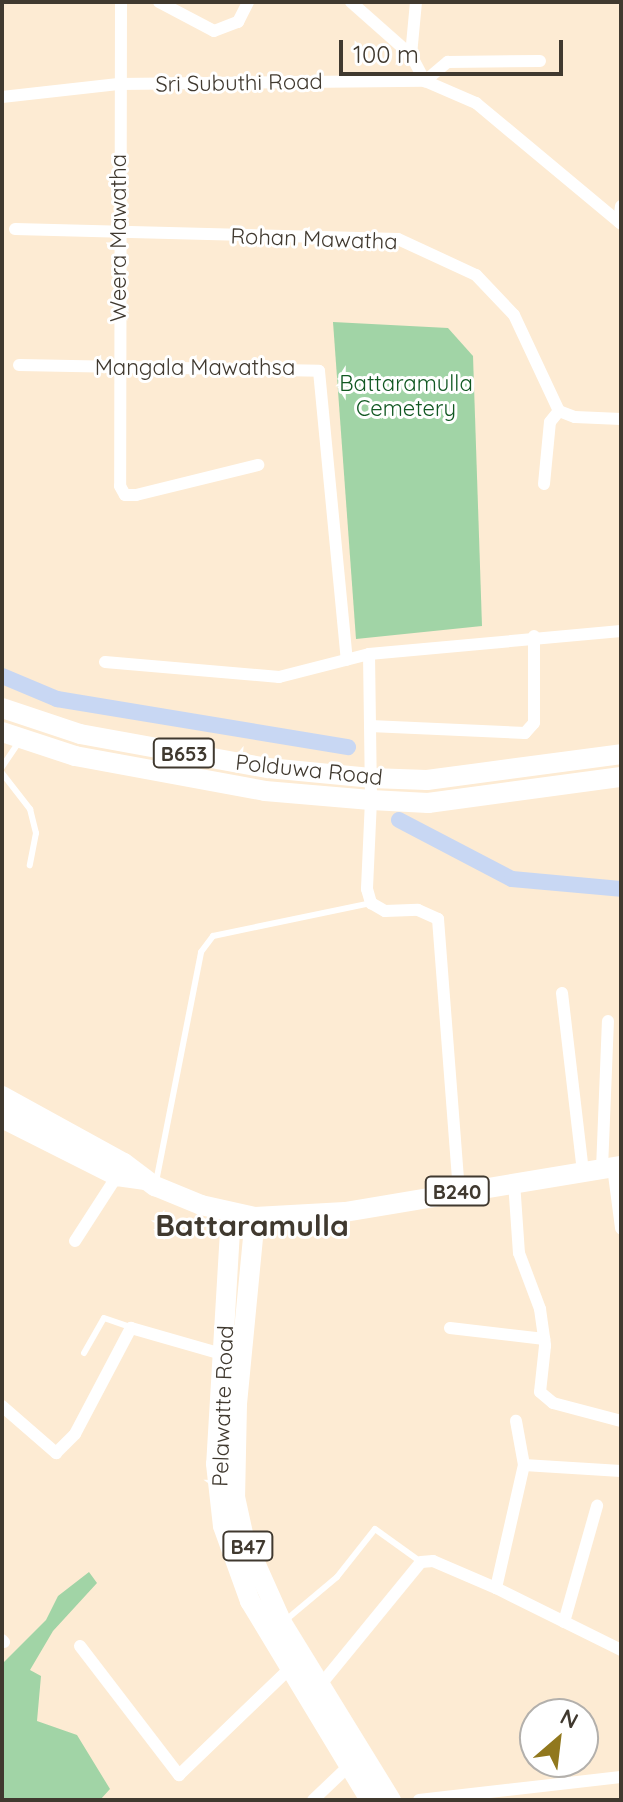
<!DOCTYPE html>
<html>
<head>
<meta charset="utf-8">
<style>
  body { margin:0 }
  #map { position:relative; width:623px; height:1802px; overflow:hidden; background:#fdebd3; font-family:Quicksand,sans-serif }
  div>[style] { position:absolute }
  .green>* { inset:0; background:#a1d4a6 }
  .canal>* { height:16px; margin:-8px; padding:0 8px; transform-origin:8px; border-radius:8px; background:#c8d7f3 }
  .lane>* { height:6px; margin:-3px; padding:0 3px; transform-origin:3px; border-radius:3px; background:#fff }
  .street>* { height:12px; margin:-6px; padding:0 6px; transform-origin:6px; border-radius:6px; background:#fff }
  .primary>* { height:20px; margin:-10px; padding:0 10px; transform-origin:10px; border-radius:10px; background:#fff }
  span { translate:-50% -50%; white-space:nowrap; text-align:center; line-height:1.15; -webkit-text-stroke:6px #fff; paint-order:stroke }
  .shield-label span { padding:2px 6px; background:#fff; border:2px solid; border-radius:6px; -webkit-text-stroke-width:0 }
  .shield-label { font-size:20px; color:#40392f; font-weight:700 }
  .street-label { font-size:22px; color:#40392f }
  .park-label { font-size:22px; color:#115822 }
  .district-label { font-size:30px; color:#40392f; font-weight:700 }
  .frame { position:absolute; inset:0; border:4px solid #40392f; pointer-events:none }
  .north { position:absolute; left:519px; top:1698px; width:80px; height:80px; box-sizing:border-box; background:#fff; border:2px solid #b3b0ac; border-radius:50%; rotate:28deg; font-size:22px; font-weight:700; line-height:32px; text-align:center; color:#40392f }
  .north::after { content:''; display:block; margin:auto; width:28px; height:36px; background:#91781e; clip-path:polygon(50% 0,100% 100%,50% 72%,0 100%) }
  .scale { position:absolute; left:339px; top:40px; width:224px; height:36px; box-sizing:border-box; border:4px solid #40392f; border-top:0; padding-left:10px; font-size:24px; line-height:28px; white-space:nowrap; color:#40392f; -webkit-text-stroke:6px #fff; paint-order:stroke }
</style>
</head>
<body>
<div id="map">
  <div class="green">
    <i style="clip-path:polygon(333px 322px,448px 328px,473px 356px,482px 626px,356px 639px)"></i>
    <i style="clip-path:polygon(89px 1572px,97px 1583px,53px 1631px,30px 1670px,41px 1676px,37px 1721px,77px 1735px,110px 1789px,100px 1800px,2px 1800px,2px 1664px,46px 1620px,58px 1596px)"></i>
  </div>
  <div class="canal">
    <i style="left:2px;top:676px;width:60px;rotate:22.7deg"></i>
    <i style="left:57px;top:699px;width:295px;rotate:9.4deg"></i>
    <i style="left:399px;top:820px;width:127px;rotate:27.6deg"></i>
    <i style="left:512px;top:879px;width:109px;rotate:5.2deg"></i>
  </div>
  <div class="lane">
    <i style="left:2px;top:767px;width:32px;rotate:-56deg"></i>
    <i style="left:2px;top:773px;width:46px;rotate:52.1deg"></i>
    <i style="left:30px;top:809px;width:25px;rotate:76deg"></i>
    <i style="left:36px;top:833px;width:33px;rotate:101deg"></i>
    <i style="left:156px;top:1182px;width:234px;rotate:-78.9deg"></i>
    <i style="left:201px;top:952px;width:20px;rotate:-53deg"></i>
    <i style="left:213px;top:936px;width:161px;rotate:-11.8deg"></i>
    <i style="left:84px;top:1353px;width:40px;rotate:-60.3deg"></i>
    <i style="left:104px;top:1318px;width:28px;rotate:19deg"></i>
    <i style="left:287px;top:1619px;width:65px;rotate:-40deg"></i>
    <i style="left:337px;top:1577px;width:61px;rotate:-51.6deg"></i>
    <i style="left:375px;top:1529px;width:57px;rotate:35.7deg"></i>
  </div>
  <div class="street">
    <i style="left:121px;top:2px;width:484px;rotate:90.1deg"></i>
    <i style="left:120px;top:486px;width:10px;rotate:61deg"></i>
    <i style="left:125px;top:495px;width:11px"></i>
    <i style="left:136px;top:495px;width:126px;rotate:-13.8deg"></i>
    <i style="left:159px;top:2px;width:62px;rotate:27.8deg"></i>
    <i style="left:214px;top:31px;width:26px;rotate:-21deg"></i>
    <i style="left:238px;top:22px;width:22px;rotate:-63deg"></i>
    <i style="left:351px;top:2px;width:80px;rotate:41.5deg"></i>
    <i style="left:411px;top:55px;width:30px;rotate:62deg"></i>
    <i style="left:425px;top:81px;width:30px;rotate:-40deg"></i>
    <i style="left:448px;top:62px;width:92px;rotate:-0.6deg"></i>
    <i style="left:411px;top:55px;width:53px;rotate:-84.6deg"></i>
    <i style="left:2px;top:97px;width:117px;rotate:-6.4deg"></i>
    <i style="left:118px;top:84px;width:307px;rotate:-0.6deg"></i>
    <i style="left:425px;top:81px;width:56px;rotate:23.3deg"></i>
    <i style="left:476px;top:103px;width:189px;rotate:39.8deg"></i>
    <i style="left:619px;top:222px;width:16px;rotate:-83deg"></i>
    <i style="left:15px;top:229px;width:383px;rotate:1.5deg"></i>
    <i style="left:398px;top:239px;width:86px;rotate:24.8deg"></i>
    <i style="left:476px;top:275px;width:55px;rotate:46.5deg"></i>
    <i style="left:514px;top:315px;width:106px;rotate:64.9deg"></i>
    <i style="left:559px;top:411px;width:17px;rotate:21deg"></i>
    <i style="left:575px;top:417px;width:46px;rotate:2.5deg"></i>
    <i style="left:19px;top:365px;width:300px;rotate:1.1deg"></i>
    <i style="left:319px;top:371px;width:290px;rotate:84.5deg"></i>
    <i style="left:544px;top:484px;width:62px;rotate:-84.5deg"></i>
    <i style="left:550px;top:422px;width:14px;rotate:-51deg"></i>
    <i style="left:369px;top:654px;width:146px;rotate:89.2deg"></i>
    <i style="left:371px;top:800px;width:89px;rotate:92.6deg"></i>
    <i style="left:367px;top:889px;width:15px;rotate:74deg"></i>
    <i style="left:371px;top:903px;width:16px;rotate:30deg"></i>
    <i style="left:385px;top:911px;width:33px;rotate:-2deg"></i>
    <i style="left:418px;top:910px;width:22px;rotate:24deg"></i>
    <i style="left:438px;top:919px;width:273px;rotate:85.6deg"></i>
    <i style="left:105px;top:662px;width:175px;rotate:4.9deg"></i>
    <i style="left:279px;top:677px;width:93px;rotate:-14.3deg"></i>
    <i style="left:369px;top:654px;width:253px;rotate:-5.2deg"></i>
    <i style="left:370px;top:726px;width:155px;rotate:2.6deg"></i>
    <i style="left:525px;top:733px;width:13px;rotate:-48deg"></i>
    <i style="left:534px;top:723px;width:87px;rotate:-90deg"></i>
    <i style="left:562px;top:993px;width:180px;rotate:83.3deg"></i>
    <i style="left:613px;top:1167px;width:62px;rotate:82.5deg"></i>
    <i style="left:602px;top:1169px;width:148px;rotate:-87.7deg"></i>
    <i style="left:514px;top:1182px;width:71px;rotate:86deg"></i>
    <i style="left:519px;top:1253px;width:60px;rotate:69.4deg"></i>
    <i style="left:540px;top:1309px;width:37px;rotate:82deg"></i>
    <i style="left:545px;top:1346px;width:46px;rotate:96.2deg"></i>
    <i style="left:540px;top:1392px;width:17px;rotate:40deg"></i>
    <i style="left:553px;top:1403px;width:70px;rotate:14.8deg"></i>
    <i style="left:75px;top:1241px;width:77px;rotate:-57.1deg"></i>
    <i style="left:450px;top:1328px;width:95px;rotate:6.7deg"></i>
    <i style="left:2px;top:1406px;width:72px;rotate:41deg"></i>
    <i style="left:56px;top:1453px;width:27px;rotate:-45deg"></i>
    <i style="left:75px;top:1434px;width:120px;rotate:-62.2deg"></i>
    <i style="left:131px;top:1328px;width:98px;rotate:16deg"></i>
    <i style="left:524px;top:1465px;width:97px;rotate:3.5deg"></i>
    <i style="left:496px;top:1588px;width:126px;rotate:-77.2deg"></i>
    <i style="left:524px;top:1465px;width:45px;rotate:-100.3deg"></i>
    <i style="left:564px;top:1622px;width:121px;rotate:-74.1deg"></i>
    <i style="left:2px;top:1640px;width:3px;rotate:45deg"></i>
    <i style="left:80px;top:1646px;width:163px;rotate:52.5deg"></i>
    <i style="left:179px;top:1775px;width:154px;rotate:-43.9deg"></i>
    <i style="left:322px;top:1683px;width:156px;rotate:-50.7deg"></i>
    <i style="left:421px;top:1562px;width:12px;rotate:-5deg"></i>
    <i style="left:433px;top:1561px;width:69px;rotate:23.2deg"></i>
    <i style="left:496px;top:1588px;width:140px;rotate:26.4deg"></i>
    <i style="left:313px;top:1800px;width:55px;rotate:-43.5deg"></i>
    <i style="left:419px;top:1800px;width:203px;rotate:-6.5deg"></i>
  </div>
  <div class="primary">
    <i style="left:2px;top:708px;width:82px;rotate:18.4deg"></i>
    <i style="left:80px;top:734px;width:191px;rotate:10.3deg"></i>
    <i style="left:268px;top:768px;width:103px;rotate:5.5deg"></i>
    <i style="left:371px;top:778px;width:56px;rotate:2deg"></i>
    <i style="left:427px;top:780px;width:196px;rotate:-7.6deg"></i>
    <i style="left:2px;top:732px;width:77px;rotate:18.2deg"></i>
    <i style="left:75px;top:756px;width:193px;rotate:10.4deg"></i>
    <i style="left:265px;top:791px;width:106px;rotate:4.9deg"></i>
    <i style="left:371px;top:800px;width:57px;rotate:3deg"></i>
    <i style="left:428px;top:803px;width:195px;rotate:-7.7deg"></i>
    <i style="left:2px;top:1096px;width:139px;rotate:28.8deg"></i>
    <i style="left:124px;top:1163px;width:39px;rotate:37deg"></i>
    <i style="left:155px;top:1186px;width:50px;rotate:22.4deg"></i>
    <i style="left:201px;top:1205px;width:55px;rotate:12.5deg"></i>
    <i style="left:255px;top:1217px;width:90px;rotate:-3.2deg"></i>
    <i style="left:345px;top:1212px;width:280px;rotate:-9.5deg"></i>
    <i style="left:2px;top:1118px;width:129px;rotate:26.8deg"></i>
    <i style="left:117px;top:1176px;width:27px;rotate:8deg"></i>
    <i style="left:231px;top:1214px;width:250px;rotate:93.4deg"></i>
    <i style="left:216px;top:1464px;width:62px;rotate:83.6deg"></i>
    <i style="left:223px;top:1526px;width:80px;rotate:70.2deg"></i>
    <i style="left:250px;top:1601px;width:232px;rotate:58.9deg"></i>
    <i style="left:255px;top:1217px;width:188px;rotate:95.5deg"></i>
    <i style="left:237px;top:1404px;width:93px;rotate:91.2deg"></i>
    <i style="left:235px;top:1497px;width:42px;rotate:77.6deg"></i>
    <i style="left:244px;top:1538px;width:93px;rotate:65.9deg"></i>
    <i style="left:282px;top:1623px;width:208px;rotate:58.4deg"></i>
  </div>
  <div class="shield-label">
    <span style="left:184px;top:753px">B653</span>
    <span style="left:457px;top:1191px">B240</span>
    <span style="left:248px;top:1546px">B47</span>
  </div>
  <div class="street-label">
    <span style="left:239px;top:83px;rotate:-1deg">Sri Subuthi Road</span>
    <span style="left:119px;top:238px;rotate:-90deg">Weera Mawatha</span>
    <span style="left:314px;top:239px;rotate:2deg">Rohan Mawatha</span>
    <span style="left:195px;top:368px">Mangala Mawathsa</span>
    <span style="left:309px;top:770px;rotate:6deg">Polduwa Road</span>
    <span style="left:223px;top:1406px;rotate:-88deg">Pelawatte Road</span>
  </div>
  <div class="park-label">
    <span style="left:406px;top:396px">Battaramulla<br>Cemetery</span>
  </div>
  <div class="district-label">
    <span style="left:252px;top:1225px">Battaramulla</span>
  </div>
  <div class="frame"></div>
  <div class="north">N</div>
  <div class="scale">100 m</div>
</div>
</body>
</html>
